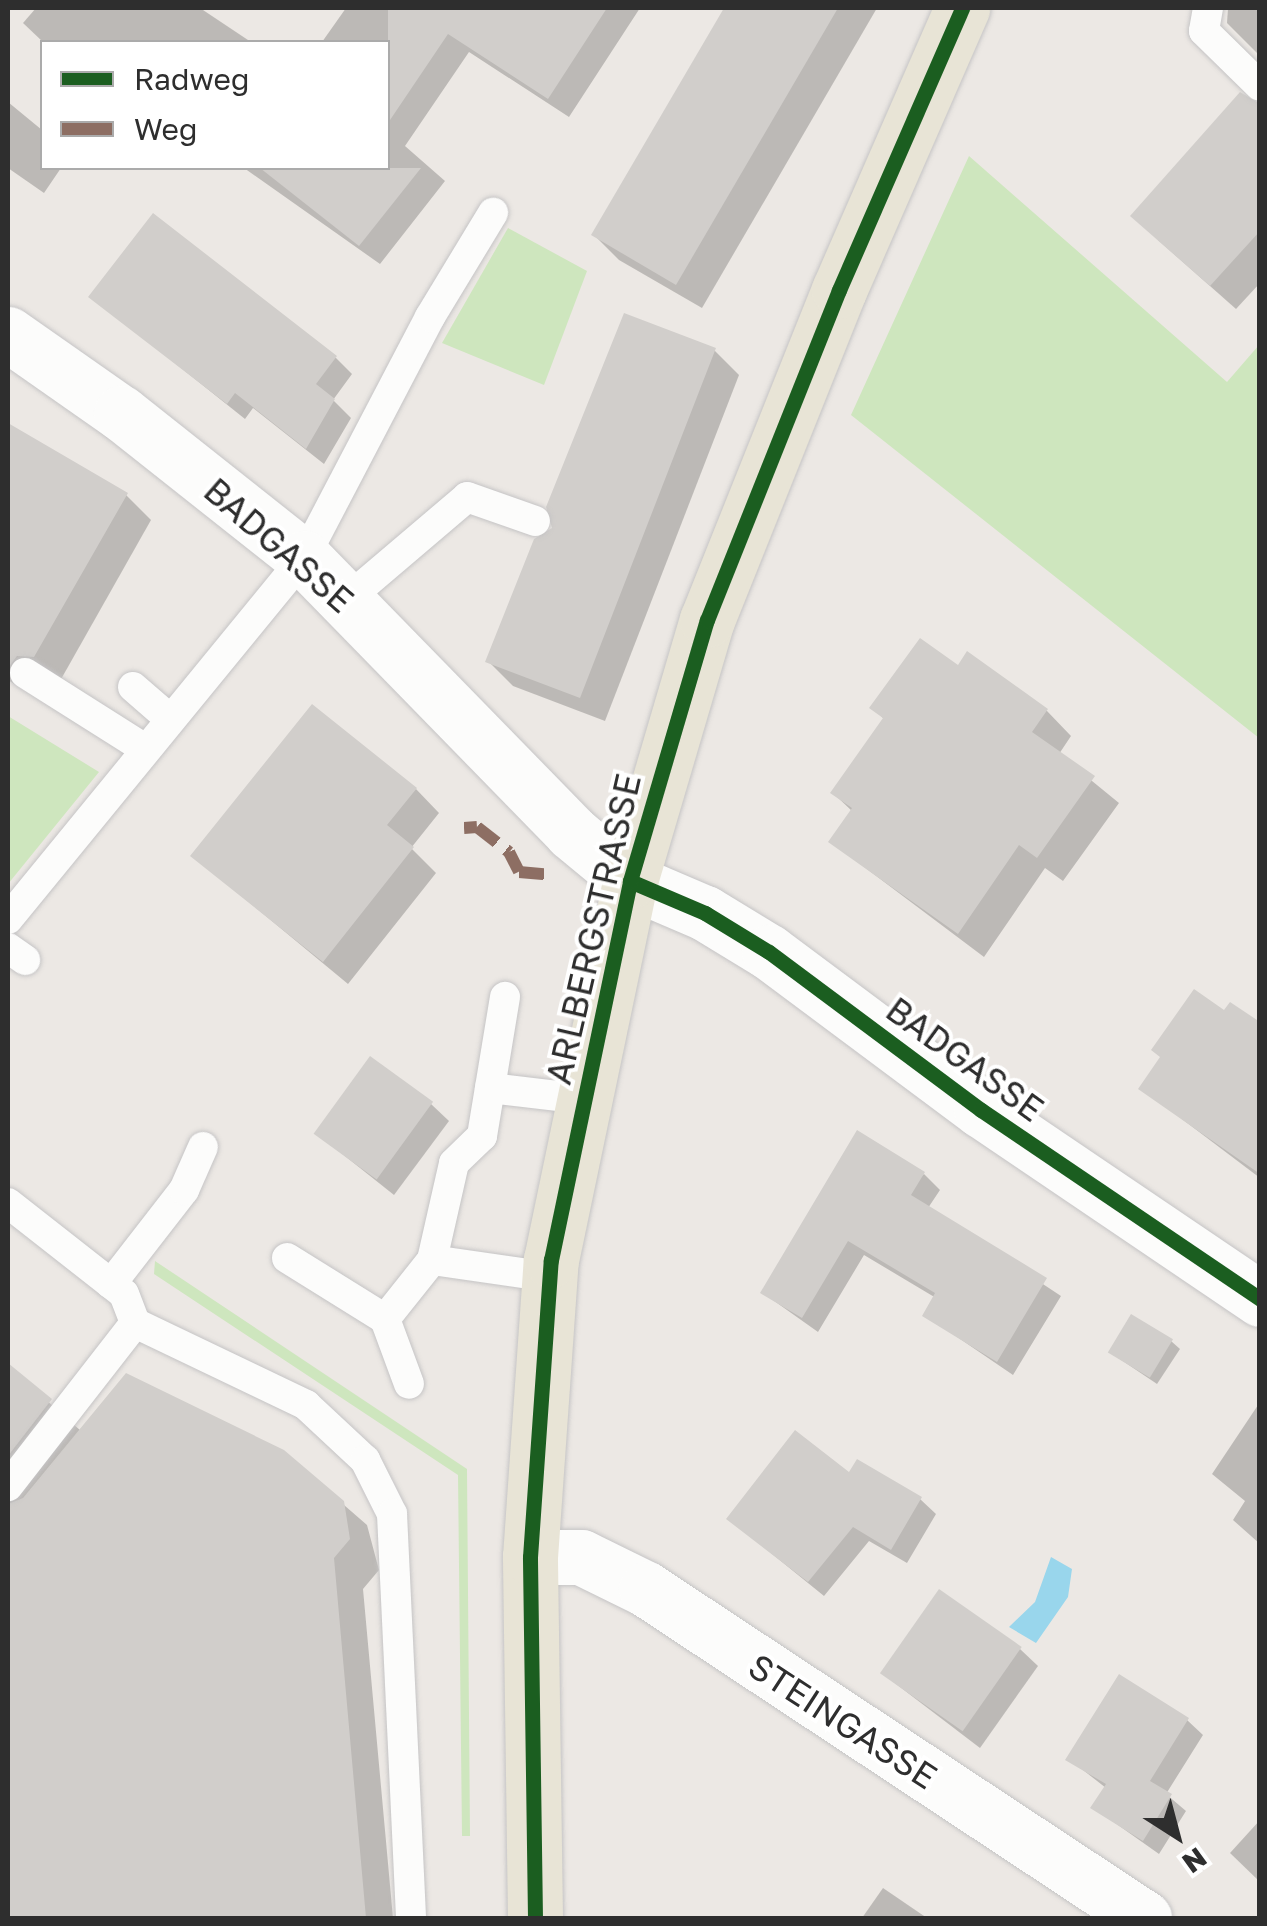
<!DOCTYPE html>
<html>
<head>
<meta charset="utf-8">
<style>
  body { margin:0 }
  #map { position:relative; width:1267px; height:1926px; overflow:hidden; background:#ece8e4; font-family:"Golos Text",sans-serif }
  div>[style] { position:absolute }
  .green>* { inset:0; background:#cee6be }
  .water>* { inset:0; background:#99d6ec }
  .shadow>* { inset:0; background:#0003 }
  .building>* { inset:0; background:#d1cecb; transform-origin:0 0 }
  .roads { filter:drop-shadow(0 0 2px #c5c4c5) drop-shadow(0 0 2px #c5c4c5) }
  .service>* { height:30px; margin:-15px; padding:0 15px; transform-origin:15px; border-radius:15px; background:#fcfcfb }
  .minor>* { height:55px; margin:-27.5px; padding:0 27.5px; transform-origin:27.5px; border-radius:27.5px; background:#fcfcfb }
  .primary>* { height:55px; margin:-27.5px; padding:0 27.5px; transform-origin:27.5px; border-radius:27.5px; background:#e8e4d6 }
  .quiet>* { height:12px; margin-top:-6px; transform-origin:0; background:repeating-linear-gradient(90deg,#8d6e63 0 25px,transparent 0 37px) }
  .cycleway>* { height:15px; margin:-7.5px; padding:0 7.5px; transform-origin:7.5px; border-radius:7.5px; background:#1b5e20 }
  span { translate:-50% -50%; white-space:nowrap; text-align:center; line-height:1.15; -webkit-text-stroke:8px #fff; paint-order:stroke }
  .street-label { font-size:35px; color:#2e2e2e }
  .frame { position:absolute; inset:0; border:10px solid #2e2e2e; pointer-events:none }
  .legend { position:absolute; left:40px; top:40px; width:350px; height:130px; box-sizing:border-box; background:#fff; border:2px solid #ababab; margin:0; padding:12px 18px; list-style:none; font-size:30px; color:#2e2e2e }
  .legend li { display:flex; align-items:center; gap:20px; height:50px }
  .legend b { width:50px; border:2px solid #ababab }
  .north { position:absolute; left:1127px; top:1786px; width:100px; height:100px; -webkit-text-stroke:8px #fff; paint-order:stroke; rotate:144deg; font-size:28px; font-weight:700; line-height:40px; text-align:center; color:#2e2e2e }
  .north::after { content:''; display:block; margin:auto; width:35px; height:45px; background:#2e2e2e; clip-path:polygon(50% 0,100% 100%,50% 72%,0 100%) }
</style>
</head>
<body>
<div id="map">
  <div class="green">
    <i style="clip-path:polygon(969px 156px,1227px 382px,1259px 345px,1259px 738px,851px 415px)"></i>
    <i style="clip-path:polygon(508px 228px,587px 271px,544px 385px,442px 343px)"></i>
    <i style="clip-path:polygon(8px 716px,99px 772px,8px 884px)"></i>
    <i style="clip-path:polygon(155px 1261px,467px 1469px,470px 1836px,462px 1836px,458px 1475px,154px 1274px)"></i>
  </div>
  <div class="water">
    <i style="clip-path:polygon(1051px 1557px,1072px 1569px,1068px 1597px,1036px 1643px,1009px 1627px,1035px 1602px)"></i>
  </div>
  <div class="shadow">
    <i style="clip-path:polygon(36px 8px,200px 8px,251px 42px,43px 42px,23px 23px)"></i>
    <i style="clip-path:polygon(346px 8px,640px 8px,569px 117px,469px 52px,405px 146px,445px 181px,380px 264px,244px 168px,388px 168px,388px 42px,322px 42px)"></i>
    <i style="clip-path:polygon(727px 8px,877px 8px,702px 308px,619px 260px,594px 235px)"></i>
    <i style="clip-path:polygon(1228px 8px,1260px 8px,1260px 56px,1227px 23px)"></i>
    <i style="clip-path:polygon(8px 102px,42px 130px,42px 168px,61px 168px,44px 193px,8px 168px)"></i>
    <i style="clip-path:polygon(1260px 105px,1260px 283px,1236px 309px,1158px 240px)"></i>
    <i style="clip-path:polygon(91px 296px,336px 358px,352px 374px,333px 400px,351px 418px,324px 464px,253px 408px,245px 419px)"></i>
    <i style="clip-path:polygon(714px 350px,739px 375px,605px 721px,513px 686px,488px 661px,555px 529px)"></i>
    <i style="clip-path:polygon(8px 425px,126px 495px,151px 520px,60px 681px,32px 695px,8px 680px)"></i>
    <i style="clip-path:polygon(958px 668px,1047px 711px,1071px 736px,1059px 754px,1119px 803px,1063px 881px,1045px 868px,984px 957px,831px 842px,853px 812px,833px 793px,885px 720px,873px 708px)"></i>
    <i style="clip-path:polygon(416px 789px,439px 813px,411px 848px,436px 873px,348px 984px,193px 856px)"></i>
    <i style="clip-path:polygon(1224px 1014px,1260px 1025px,1260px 1178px,1141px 1088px)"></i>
    <i style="clip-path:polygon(431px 1104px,449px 1121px,394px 1195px,316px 1133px)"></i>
    <i style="clip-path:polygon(924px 1174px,940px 1190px,928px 1208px,1061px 1296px,1013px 1375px,925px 1315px,936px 1298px,864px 1255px,818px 1332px,763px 1293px)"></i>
    <i style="clip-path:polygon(1171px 1341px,1180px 1349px,1157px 1384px,1111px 1353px)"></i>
    <i style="clip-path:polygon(8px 1366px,81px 1431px,283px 1452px,367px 1525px,379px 1570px,363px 1589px,393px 1918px,8px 1918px)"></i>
    <i style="clip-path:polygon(1260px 1402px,1260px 1544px,1233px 1520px,1245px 1501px,1212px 1474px)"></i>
    <i style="clip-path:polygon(850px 1476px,920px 1499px,936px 1514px,907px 1563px,869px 1541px,824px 1596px,729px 1519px)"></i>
    <i style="clip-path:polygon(1020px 1649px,1038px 1666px,980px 1748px,883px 1674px)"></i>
    <i style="clip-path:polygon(1187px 1720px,1203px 1735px,1166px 1794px,1186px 1811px,1159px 1854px,1094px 1808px,1106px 1788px,1069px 1759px)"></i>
    <i style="clip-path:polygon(1260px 1820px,1260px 1882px,1230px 1853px)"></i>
    <i style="clip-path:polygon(883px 1888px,927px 1918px,862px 1918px)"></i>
  </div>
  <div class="building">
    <i style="clip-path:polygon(388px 8px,607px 8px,548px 99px,448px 34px,388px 123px)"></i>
    <i style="clip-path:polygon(724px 8px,838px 8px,676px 285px,591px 235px)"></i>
    <i style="clip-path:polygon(1240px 92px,1260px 104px,1260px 231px,1210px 286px,1130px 216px)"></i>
    <i style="clip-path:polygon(260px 168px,421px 168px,359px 246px)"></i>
    <i style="clip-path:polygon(153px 213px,337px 356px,316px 384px,335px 399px,306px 449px,235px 393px,227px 404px,88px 297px)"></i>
    <i style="clip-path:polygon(624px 313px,716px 348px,580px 698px,485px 662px,534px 539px,552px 528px,546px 507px)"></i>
    <i style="clip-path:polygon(8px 423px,128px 493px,34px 657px,17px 656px,8px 668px)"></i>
    <i style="clip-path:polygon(920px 638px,958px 665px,967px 651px,1048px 709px,1032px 732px,1095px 776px,1037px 858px,1019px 845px,958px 934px,828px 842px,852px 808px,830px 793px,883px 718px,869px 708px)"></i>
    <i style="clip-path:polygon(312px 704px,417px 788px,387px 825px,414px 847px,323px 962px,190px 856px)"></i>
    <i style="clip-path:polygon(1194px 989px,1224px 1010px,1230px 1002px,1260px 1022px,1260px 1174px,1138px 1089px,1160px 1057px,1151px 1050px)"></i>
    <i style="left:370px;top:1056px;width:78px;height:96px;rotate:36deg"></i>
    <i style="clip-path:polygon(857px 1130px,925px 1172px,911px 1195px,1047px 1278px,997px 1362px,922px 1316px,935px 1293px,848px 1241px,802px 1318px,760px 1293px)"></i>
    <i style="left:1131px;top:1314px;width:49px;height:45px;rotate:31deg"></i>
    <i style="clip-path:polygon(8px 1363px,52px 1399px,8px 1456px)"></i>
    <i style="clip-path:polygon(126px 1373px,284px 1450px,344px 1501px,350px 1539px,334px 1558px,366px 1918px,8px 1918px,8px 1504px,23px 1498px)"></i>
    <i style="clip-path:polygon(795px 1430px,849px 1472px,857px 1459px,922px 1497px,891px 1550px,853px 1527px,808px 1582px,726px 1519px)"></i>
    <i style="left:939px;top:1589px;width:101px;height:103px;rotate:35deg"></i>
    <i style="clip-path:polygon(1119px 1674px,1189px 1718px,1150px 1781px,1172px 1794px,1143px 1841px,1090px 1808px,1106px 1784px,1065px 1760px)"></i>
  </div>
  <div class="roads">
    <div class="service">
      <i style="left:1208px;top:8px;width:23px;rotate:100deg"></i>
      <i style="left:1204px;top:31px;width:78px;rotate:44.5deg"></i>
      <i style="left:345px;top:601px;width:160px;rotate:-40.4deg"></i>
      <i style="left:467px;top:497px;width:72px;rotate:19.4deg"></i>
      <i style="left:25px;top:673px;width:142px;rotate:32.3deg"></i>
      <i style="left:133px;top:687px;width:49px;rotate:40.9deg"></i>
      <i style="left:8px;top:919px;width:467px;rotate:-50.7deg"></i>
      <i style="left:304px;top:558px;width:272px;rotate:-62.4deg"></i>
      <i style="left:430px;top:317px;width:122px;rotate:-58.8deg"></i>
      <i style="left:8px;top:948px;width:21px;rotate:35deg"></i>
      <i style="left:490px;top:1088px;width:95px;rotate:6.7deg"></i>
      <i style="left:8px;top:1203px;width:147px;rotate:38.1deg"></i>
      <i style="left:124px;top:1294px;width:31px;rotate:69deg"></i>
      <i style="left:135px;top:1323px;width:207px;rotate:127.9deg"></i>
      <i style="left:287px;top:1258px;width:115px;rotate:31.9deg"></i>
      <i style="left:385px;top:1319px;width:75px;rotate:-51.5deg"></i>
      <i style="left:432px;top:1260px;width:119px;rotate:8.2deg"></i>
      <i style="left:432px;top:1260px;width:99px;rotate:-77.2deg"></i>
      <i style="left:454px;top:1163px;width:39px;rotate:-44deg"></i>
      <i style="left:482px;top:1136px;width:141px;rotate:-80.6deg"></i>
      <i style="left:111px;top:1284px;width:119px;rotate:-52.2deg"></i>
      <i style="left:184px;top:1190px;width:47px;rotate:-66.2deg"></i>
      <i style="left:385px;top:1319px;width:69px;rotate:69.7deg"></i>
      <i style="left:135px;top:1323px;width:190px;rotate:25.6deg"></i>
      <i style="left:306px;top:1405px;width:81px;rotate:43deg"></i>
      <i style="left:365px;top:1460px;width:60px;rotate:63.4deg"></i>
      <i style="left:392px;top:1514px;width:404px;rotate:87.3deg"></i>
    </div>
    <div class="minor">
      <i style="left:8px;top:334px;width:138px;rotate:35deg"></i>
      <i style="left:121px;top:413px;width:233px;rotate:38.4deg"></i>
      <i style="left:304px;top:558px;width:383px;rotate:45.7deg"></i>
      <i style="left:571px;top:832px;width:77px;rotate:39.7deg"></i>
      <i style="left:630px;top:881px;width:82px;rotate:23.1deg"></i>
      <i style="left:705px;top:913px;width:75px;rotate:31.4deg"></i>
      <i style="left:769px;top:952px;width:264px;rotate:36.7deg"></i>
      <i style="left:981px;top:1110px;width:337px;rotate:34.1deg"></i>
      <i style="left:530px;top:1557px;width:51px"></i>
      <i style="left:581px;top:1557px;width:72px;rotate:26.2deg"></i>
      <i style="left:646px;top:1589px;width:597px;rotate:33.45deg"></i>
    </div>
    <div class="primary">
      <i style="left:535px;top:1918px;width:361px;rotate:-90.8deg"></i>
      <i style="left:530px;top:1557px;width:298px;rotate:-86deg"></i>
      <i style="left:551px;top:1260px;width:387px;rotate:-78.2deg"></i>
      <i style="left:630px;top:881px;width:272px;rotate:-73.6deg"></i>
      <i style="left:707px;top:620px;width:355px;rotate:-68.2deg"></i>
      <i style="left:839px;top:290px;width:308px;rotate:-66.4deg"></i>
    </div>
  </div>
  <div class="quiet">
    <i style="left:464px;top:828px;width:13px;rotate:-4deg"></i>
    <i style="left:477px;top:827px;width:41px;rotate:38deg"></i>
    <i style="left:509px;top:852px;width:22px;rotate:63deg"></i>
    <i style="left:519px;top:872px;width:36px;rotate:5deg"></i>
  </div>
  <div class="cycleway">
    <i style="left:630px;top:881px;width:82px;rotate:23.1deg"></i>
    <i style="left:705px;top:913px;width:75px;rotate:31.4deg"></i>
    <i style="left:769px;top:952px;width:264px;rotate:36.7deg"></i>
    <i style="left:981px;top:1110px;width:337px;rotate:34.1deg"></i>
    <i style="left:535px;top:1918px;width:361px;rotate:-90.8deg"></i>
    <i style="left:530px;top:1557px;width:298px;rotate:-86deg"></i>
    <i style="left:551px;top:1260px;width:387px;rotate:-78.2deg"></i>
    <i style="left:630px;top:881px;width:272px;rotate:-73.6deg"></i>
    <i style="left:707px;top:620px;width:355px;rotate:-68.2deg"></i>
    <i style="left:839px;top:290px;width:308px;rotate:-66.4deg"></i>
  </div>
  <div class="street-label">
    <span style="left:279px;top:545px;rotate:41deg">BADGASSE</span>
    <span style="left:593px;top:929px;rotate:-77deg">ARLBERGSTRASSE</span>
    <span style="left:965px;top:1059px;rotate:36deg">BADGASSE</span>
    <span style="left:843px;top:1721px;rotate:33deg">STEINGASSE</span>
  </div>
  <div class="frame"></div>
  <ul class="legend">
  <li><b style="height:12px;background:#1b5e20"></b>Radweg</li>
  <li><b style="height:12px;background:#8d6e63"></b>Weg</li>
  </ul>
  <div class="north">N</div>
</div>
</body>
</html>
